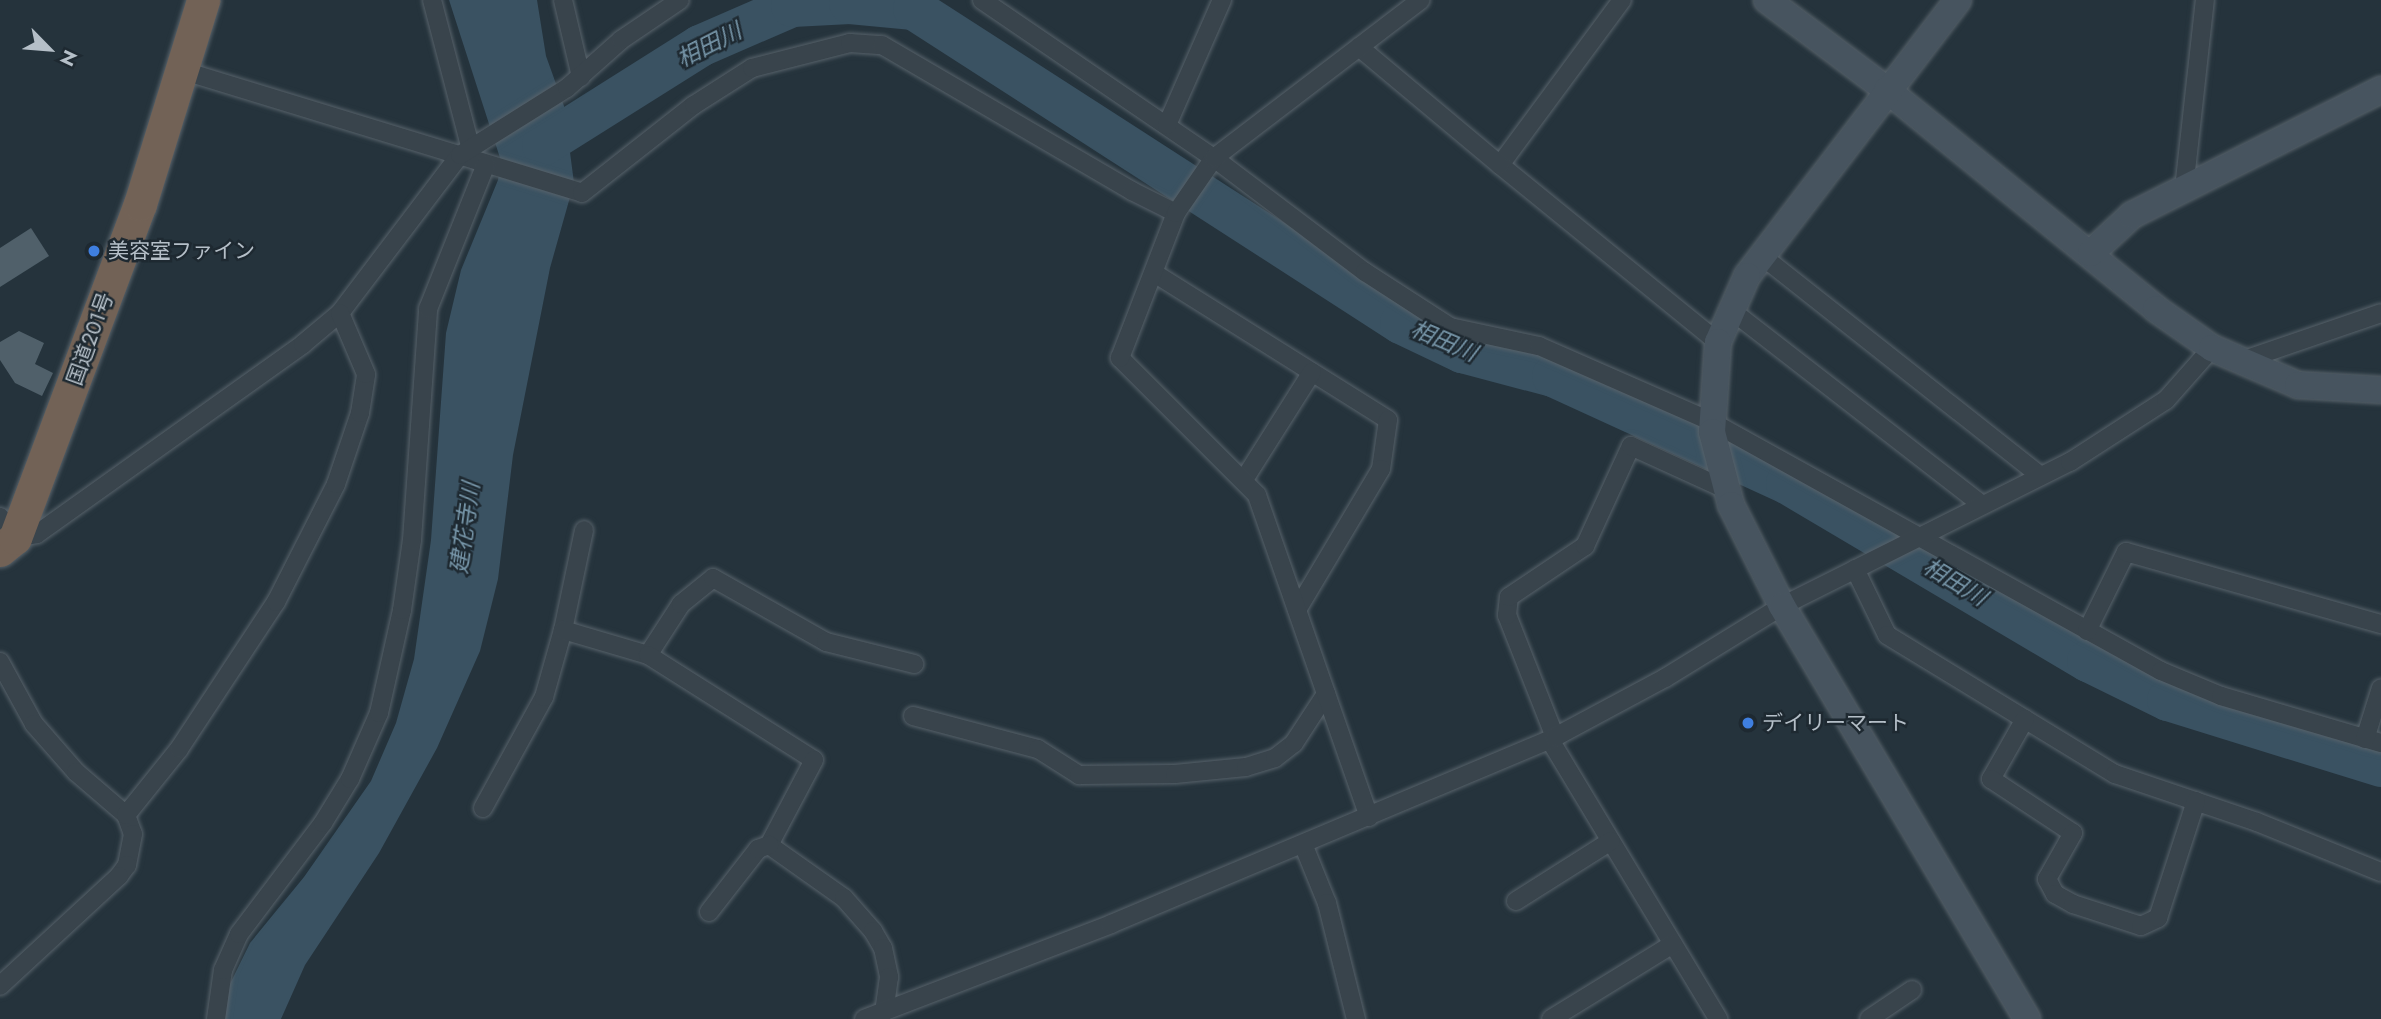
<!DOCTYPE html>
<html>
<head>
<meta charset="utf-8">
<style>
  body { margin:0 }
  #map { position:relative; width:2381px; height:1019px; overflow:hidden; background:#25333c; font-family:Jost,"Noto Sans JP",sans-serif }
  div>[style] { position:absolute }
  .water>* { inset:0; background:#3a5262 }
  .river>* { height:42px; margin:-21px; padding:0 21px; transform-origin:21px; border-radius:21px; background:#3a5262 }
  .building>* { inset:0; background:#50606a }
  .roads { filter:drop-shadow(0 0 2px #57626a) drop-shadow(0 0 2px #57626a) }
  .street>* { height:18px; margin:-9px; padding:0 9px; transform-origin:9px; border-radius:9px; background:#39444c }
  .secondary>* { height:26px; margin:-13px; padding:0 13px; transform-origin:13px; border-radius:13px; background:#47545f }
  .highway>* { height:33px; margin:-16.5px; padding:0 16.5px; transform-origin:16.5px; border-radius:16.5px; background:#726256 }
  .dots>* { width:19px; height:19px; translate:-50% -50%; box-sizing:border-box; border:4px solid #1e2931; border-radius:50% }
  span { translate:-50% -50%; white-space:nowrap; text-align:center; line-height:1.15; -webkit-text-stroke:5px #1e2931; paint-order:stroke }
  .poi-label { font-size:21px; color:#b5bfc8 }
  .left { translate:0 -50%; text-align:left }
  .street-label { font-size:21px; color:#b5bfc8 }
  .water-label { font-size:23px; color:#7796a9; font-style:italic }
  .north { position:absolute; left:14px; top:14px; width:70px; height:70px; -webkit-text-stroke:5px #1e2931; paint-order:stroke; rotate:115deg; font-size:19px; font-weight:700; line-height:28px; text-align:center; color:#b5bfc8 }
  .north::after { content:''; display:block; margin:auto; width:24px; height:32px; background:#b5bfc8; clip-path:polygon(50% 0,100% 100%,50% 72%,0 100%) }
</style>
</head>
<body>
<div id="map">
  <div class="water">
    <i style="clip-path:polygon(449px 0,537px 0,546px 56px,564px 106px,574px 183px,550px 268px,513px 455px,498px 579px,480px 651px,437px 748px,379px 853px,305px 965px,281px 1019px,221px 1019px,226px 992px,250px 943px,304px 877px,371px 781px,396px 723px,414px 659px,431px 540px,446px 333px,461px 270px,498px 180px,501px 161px)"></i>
  </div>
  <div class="river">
    <i style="left:543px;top:145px;width:186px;rotate:-32.2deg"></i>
    <i style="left:700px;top:46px;width:100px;rotate:-23.5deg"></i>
    <i style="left:792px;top:6px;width:58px;rotate:-3deg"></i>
    <i style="left:850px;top:3px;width:64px;rotate:5.4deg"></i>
    <i style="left:914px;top:9px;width:579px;rotate:32.81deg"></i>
    <i style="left:1401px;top:323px;width:68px;rotate:25.4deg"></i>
    <i style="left:1462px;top:352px;width:94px;rotate:14.8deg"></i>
    <i style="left:1553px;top:376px;width:257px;rotate:24.6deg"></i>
    <i style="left:1787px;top:483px;width:350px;rotate:30.6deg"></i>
    <i style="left:2088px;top:661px;width:89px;rotate:26deg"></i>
    <i style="left:2168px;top:700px;width:223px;rotate:17.2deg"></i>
  </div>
  <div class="building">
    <i style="clip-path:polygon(31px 228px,49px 256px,0 287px,0 248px)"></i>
    <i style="clip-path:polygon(19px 331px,44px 343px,35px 364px,53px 373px,42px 396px,15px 383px,0 360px,0 342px)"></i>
  </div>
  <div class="roads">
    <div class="street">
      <i style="left:432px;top:0;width:151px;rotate:75.4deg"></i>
      <i style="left:563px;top:0;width:79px;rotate:76.8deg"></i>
      <i style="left:982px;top:0;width:281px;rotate:34.3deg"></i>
      <i style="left:1214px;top:158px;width:189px;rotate:37.1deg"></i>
      <i style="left:1365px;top:272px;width:101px;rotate:32.9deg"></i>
      <i style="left:1450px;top:327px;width:91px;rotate:12.1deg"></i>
      <i style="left:1539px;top:346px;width:189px;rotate:23.7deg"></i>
      <i style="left:1712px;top:422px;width:513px;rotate:29.01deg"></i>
      <i style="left:2161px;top:671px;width:65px;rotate:22.6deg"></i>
      <i style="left:2221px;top:696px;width:167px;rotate:16.4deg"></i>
      <i style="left:1622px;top:0;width:205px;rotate:126.5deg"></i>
      <i style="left:1500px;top:165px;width:281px;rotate:39.1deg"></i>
      <i style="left:1359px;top:47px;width:184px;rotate:39.9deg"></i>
      <i style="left:184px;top:71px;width:416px;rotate:17deg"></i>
      <i style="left:582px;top:193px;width:142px;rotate:-38.2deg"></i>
      <i style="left:694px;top:105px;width:69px;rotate:-32.5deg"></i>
      <i style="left:752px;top:68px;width:101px;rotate:-14.3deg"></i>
      <i style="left:850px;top:43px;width:32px;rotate:4deg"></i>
      <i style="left:882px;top:45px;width:290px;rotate:30.3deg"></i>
      <i style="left:1132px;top:191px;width:49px;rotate:26.6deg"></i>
      <i style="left:1167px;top:125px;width:137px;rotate:-66.3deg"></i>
      <i style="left:2184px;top:189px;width:190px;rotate:-83.7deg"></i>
      <i style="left:1762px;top:256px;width:355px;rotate:38.3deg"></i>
      <i style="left:1154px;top:273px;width:276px;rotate:32.1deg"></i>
      <i style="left:1388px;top:420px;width:49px;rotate:98.1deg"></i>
      <i style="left:1381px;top:469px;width:164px;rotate:120.8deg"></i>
      <i style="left:1732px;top:311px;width:316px;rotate:37.8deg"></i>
      <i style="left:2238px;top:362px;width:151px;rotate:-18.9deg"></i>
      <i style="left:1245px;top:478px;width:125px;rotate:-57.7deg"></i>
      <i style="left:0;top:517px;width:26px;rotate:54deg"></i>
      <i style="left:15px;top:538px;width:22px;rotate:-10deg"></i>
      <i style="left:37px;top:534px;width:327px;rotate:-35.5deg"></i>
      <i style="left:303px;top:344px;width:48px;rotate:-40deg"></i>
      <i style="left:340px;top:313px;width:198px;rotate:-52.8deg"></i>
      <i style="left:460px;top:155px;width:126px;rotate:-32.1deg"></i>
      <i style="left:567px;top:88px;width:72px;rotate:-41.6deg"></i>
      <i style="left:621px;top:40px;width:71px;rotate:-34.1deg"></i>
      <i style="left:1855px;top:569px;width:73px;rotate:64.1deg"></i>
      <i style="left:1887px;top:635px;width:267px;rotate:31.4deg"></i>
      <i style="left:2115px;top:774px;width:150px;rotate:18.7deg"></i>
      <i style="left:2257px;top:822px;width:134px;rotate:22deg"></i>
      <i style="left:563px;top:630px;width:102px;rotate:-78.1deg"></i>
      <i style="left:2087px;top:631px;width:88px;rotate:-63.7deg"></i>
      <i style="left:2126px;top:552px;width:265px;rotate:15.8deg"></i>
      <i style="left:648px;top:655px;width:61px;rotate:-57.1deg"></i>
      <i style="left:681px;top:604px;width:41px;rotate:-39.1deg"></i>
      <i style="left:713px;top:578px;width:130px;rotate:29.5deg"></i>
      <i style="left:826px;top:642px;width:91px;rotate:14deg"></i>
      <i style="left:0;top:662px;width:71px;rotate:61.3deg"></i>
      <i style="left:34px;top:724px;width:64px;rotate:48.8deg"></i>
      <i style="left:76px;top:772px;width:66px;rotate:40.7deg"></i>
      <i style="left:126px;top:815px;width:20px;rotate:70deg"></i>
      <i style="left:133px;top:834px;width:32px;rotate:101deg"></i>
      <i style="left:127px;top:865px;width:14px;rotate:126deg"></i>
      <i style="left:119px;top:876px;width:162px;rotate:137.3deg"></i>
      <i style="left:913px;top:716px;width:129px;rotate:14.8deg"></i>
      <i style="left:1038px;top:749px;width:49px;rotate:32.4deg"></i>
      <i style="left:1079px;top:775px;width:96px;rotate:-0.6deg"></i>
      <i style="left:1175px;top:774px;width:71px;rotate:-5.6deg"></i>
      <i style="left:1246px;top:767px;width:30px;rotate:-17deg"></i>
      <i style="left:1275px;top:758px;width:24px;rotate:-38deg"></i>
      <i style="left:1294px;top:743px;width:59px;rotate:-56.9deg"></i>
      <i style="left:2025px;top:719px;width:69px;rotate:119.5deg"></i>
      <i style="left:1991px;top:779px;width:98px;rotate:33.4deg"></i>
      <i style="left:2073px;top:833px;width:53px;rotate:119.5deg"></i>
      <i style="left:2047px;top:879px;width:17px;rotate:62deg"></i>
      <i style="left:2055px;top:894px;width:21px;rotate:29deg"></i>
      <i style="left:2073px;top:904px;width:71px;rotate:17.9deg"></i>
      <i style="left:2141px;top:926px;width:19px;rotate:-25deg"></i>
      <i style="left:2158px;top:918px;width:123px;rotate:-72deg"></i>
      <i style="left:1555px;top:737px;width:131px;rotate:-111.5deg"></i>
      <i style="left:1507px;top:615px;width:18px;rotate:-84deg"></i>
      <i style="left:1509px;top:597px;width:92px;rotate:-33.9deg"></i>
      <i style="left:1585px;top:546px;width:110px;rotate:-65.3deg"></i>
      <i style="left:1631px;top:446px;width:103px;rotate:24.6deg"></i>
      <i style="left:2365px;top:739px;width:53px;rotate:-72.6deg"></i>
      <i style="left:1550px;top:740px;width:326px;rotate:58.9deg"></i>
      <i style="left:483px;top:808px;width:127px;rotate:-61.2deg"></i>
      <i style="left:544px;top:697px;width:70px;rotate:-74.2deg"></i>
      <i style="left:563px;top:630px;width:89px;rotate:16.4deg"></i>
      <i style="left:648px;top:655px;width:196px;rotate:32.3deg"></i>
      <i style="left:814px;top:760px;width:96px;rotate:117.9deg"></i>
      <i style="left:769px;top:845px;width:92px;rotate:35.2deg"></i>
      <i style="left:844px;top:898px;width:44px;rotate:48.7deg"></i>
      <i style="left:873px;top:931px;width:20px;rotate:60deg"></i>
      <i style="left:883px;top:948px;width:30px;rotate:78deg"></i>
      <i style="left:889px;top:977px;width:35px;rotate:98deg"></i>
      <i style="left:126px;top:815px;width:85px;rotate:-51.2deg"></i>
      <i style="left:179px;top:749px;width:176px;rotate:-56.6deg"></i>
      <i style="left:276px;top:602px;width:132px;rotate:-63deg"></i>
      <i style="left:336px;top:484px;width:75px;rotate:-71.3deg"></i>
      <i style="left:360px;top:413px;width:39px;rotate:-81deg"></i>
      <i style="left:366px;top:374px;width:66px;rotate:-113.1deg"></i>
      <i style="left:1369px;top:817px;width:341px;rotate:-109.2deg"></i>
      <i style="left:1257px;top:495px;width:194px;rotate:-135deg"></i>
      <i style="left:1120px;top:358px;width:155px;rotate:-68.9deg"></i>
      <i style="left:1176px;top:213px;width:67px;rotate:-55.4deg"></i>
      <i style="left:1214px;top:158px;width:260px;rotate:-37.4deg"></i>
      <i style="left:1303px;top:844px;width:64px;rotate:67.9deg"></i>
      <i style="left:1327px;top:903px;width:120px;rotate:76deg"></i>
      <i style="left:1516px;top:901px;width:112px;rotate:-32.3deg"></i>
      <i style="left:709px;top:912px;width:80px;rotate:-52.1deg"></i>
      <i style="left:758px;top:849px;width:12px;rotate:-20deg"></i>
      <i style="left:216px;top:1019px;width:49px;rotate:-81.9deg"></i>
      <i style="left:223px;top:970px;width:39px;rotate:-66deg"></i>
      <i style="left:239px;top:934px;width:139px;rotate:-52.9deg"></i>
      <i style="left:323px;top:823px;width:52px;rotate:-58.5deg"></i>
      <i style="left:350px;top:779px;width:72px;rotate:-66.3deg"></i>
      <i style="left:379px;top:713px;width:106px;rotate:-77.4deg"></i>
      <i style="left:402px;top:610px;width:71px;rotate:-81.9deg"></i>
      <i style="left:412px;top:540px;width:232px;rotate:-86deg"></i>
      <i style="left:428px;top:309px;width:156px;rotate:-68.2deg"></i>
      <i style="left:864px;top:1019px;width:265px;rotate:-21deg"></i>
      <i style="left:1111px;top:924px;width:482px;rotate:-22.8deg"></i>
      <i style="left:1555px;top:737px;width:125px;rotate:-28.2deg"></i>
      <i style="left:1665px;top:678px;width:137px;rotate:-31.6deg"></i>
      <i style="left:1782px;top:606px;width:322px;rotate:-26.6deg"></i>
      <i style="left:2070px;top:462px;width:114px;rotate:-32.9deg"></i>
      <i style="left:2166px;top:400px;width:69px;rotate:-48.5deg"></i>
      <i style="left:1551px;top:1019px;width:143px;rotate:-31.6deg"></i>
      <i style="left:1869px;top:1019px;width:52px;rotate:-34deg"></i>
    </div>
    <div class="secondary">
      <i style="left:1767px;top:0;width:150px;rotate:36.9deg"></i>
      <i style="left:1887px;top:90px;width:347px;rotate:39.1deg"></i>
      <i style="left:2156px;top:309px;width:68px;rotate:34.9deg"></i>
      <i style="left:2212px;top:348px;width:94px;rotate:23.3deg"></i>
      <i style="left:2298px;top:385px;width:83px;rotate:3.4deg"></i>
      <i style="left:1958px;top:0;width:347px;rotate:127.4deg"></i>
      <i style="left:1747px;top:276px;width:72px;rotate:113.7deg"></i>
      <i style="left:1718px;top:342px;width:90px;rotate:93.8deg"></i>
      <i style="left:1712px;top:432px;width:75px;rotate:75.4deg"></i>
      <i style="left:1731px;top:505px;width:113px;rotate:63.2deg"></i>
      <i style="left:1782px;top:606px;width:480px;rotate:59.3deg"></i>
      <i style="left:2091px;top:253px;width:56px;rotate:-42.8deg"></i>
      <i style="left:2132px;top:215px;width:279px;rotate:-26.7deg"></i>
    </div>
    <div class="highway">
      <i style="left:0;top:550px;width:19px;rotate:-39deg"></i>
      <i style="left:15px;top:538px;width:357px;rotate:-69.5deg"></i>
      <i style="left:140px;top:204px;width:214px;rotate:-72.8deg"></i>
    </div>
  </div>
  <div class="dots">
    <i style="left:94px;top:251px;background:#3f7fe0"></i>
    <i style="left:1748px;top:723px;background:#3f7fe0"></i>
  </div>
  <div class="poi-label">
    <span class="left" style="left:108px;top:251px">美容室ファイン</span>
    <span class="left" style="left:1762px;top:723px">デイリーマート</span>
  </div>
  <div class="street-label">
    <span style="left:90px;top:339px;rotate:-70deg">国道201号</span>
  </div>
  <div class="water-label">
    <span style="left:709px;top:45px;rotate:-27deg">相田川</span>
    <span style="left:1444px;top:341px;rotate:23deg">相田川</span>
    <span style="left:465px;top:528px;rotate:-82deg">建花寺川</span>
    <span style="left:1955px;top:582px;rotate:31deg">相田川</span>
  </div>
  <div class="north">N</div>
</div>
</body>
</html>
